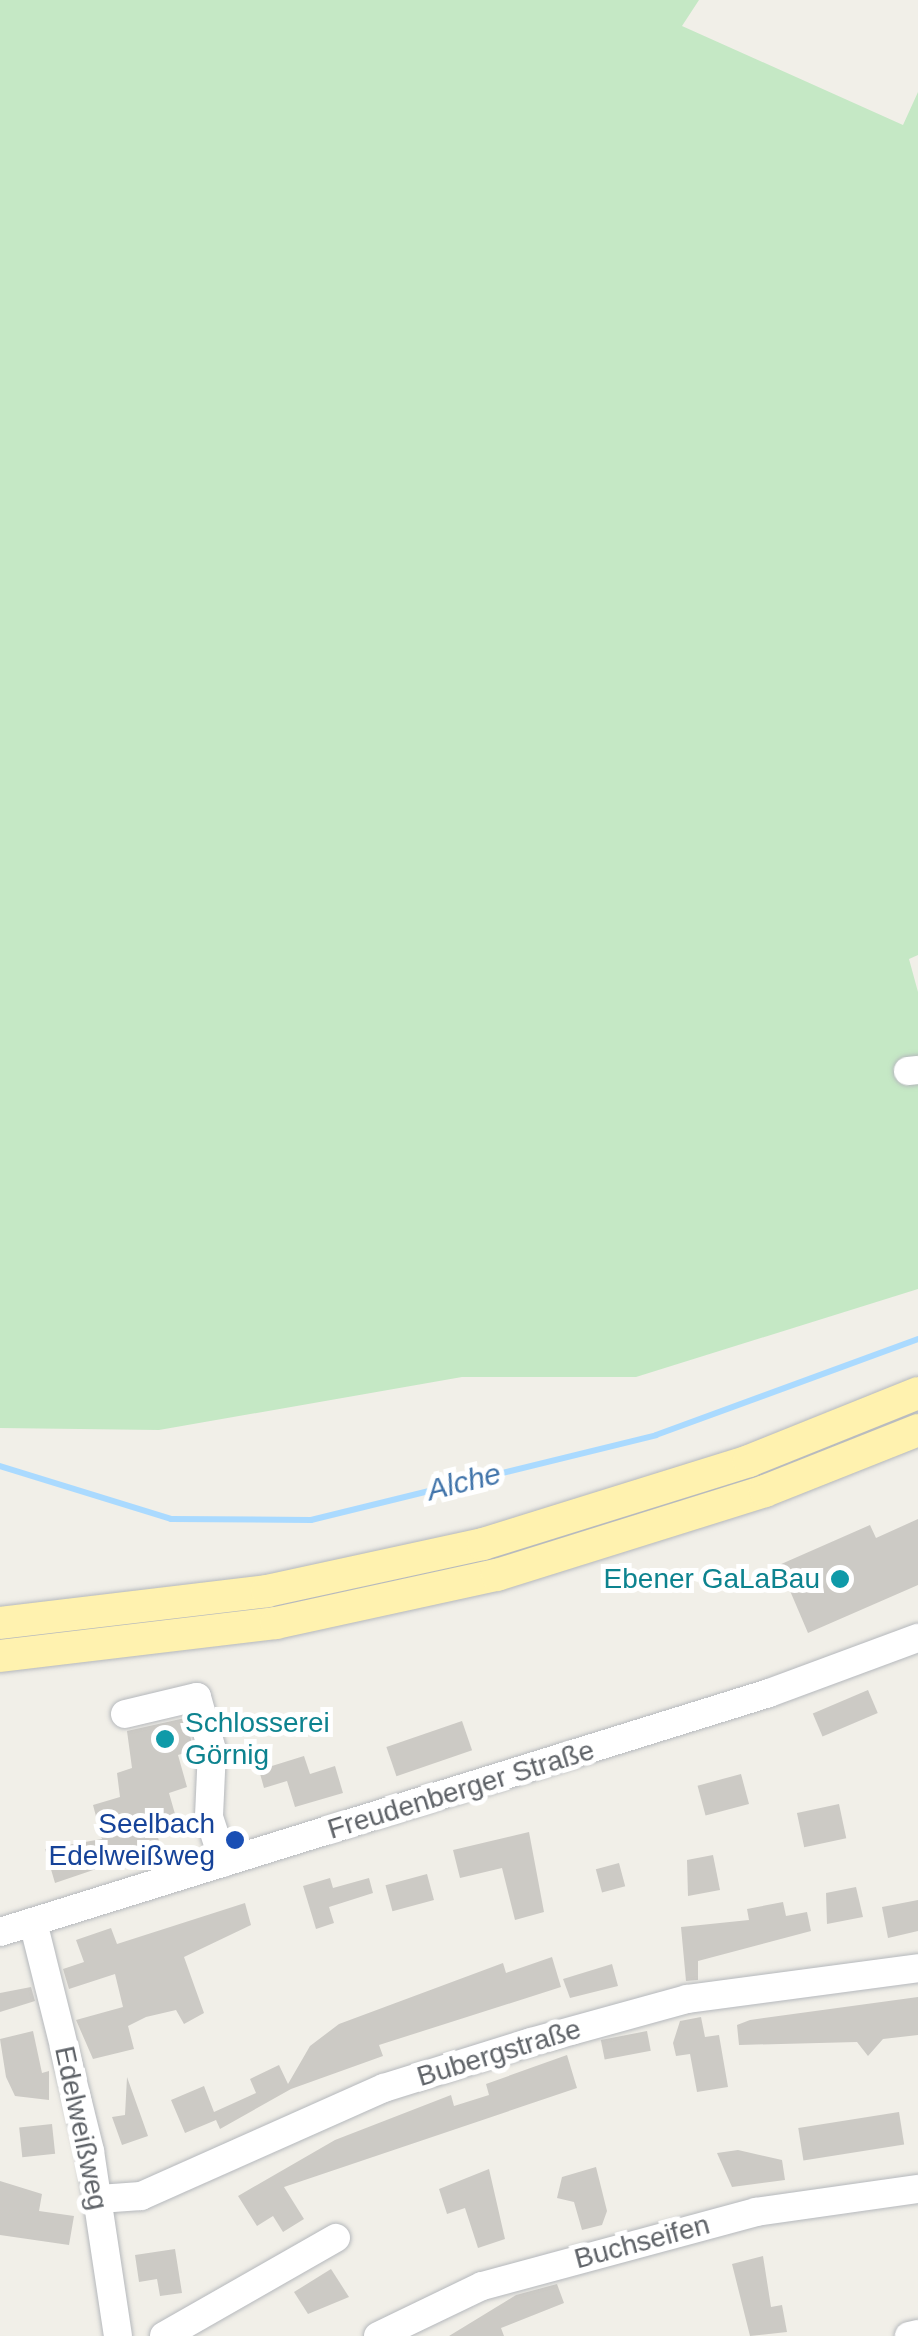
<!DOCTYPE html>
<html>
<head>
<meta charset="utf-8">
<style>
  body { margin:0 }
  #map { position:relative; width:918px; height:2336px; overflow:hidden; background:#f1efe8; font-family:Arial,sans-serif }
  div>[style] { position:absolute }
  .green>* { inset:0; background:#c5e8c5 }
  .stream>* { height:6px; margin:-3px; padding:0 3px; transform-origin:3px; border-radius:3px; background:#aadaff }
  .building>* { inset:0; background:#cccac5; transform-origin:0 0 }
  .roads { filter:drop-shadow(0 0 2px #b5b8bc) drop-shadow(0 0 2px #b5b8bc) }
  .minor>* { height:28px; margin:-14px; padding:0 14px; transform-origin:14px; border-radius:14px; background:#fff }
  .major>* { height:32px; margin:-16px; padding:0 16px; transform-origin:16px; border-radius:16px; background:#fff2af }
  .dots>* { width:28px; height:28px; translate:-50% -50%; box-sizing:border-box; border:5px solid #fff; border-radius:50% }
  span { translate:-50% -50%; white-space:nowrap; text-align:center; line-height:1.15; -webkit-text-stroke:10px #fff; paint-order:stroke }
  .culture-label { font-size:28px; color:#0d838f }
  .right { translate:-100% -50%; text-align:right }
  .left { translate:0 -50%; text-align:left }
  .street-label { font-size:28px; color:#5f6368 }
  .transit-label { font-size:28px; color:#164399 }
  .water-label { font-size:30px; color:#4174aa; font-style:italic }
</style>
</head>
<body>
<div id="map">
  <div class="green">
    <i style="clip-path:polygon(0 0,699px 0,682px 26px,903px 125px,918px 92px,918px 955px,909px 959px,918px 992px,918px 1289px,636px 1377px,462px 1377px,159px 1430px,0 1428px)"></i>
  </div>
  <div class="stream">
    <i style="left:0;top:1466px;width:179px;rotate:17.2deg"></i>
    <i style="left:171px;top:1519px;width:140px;rotate:0.4deg"></i>
    <i style="left:311px;top:1520px;width:355px;rotate:-13.8deg"></i>
    <i style="left:656px;top:1435px;width:279px;rotate:-20.1deg"></i>
  </div>
  <div class="building">
    <i style="clip-path:polygon(918px 1519px,918px 1585px,808px 1633px,779px 1565px,870px 1525px,876px 1538px)"></i>
    <i style="left:868px;top:1690px;width:25px;height:60px;rotate:67deg"></i>
    <i style="clip-path:polygon(185px 1718px,194px 1750px,178px 1755px,187px 1787px,169px 1793px,177px 1821px,155px 1828px,161px 1847px,55px 1883px,45px 1849px,102px 1839px,93px 1805px,120px 1797px,117px 1773px,132px 1768px,127px 1731px)"></i>
    <i style="left:462px;top:1721px;width:31px;height:80px;rotate:71deg"></i>
    <i style="clip-path:polygon(304px 1756px,310px 1774px,335px 1766px,343px 1793px,295px 1807px,287px 1781px,264px 1788px,259px 1770px)"></i>
    <i style="left:741px;top:1774px;width:31px;height:45px;rotate:75deg"></i>
    <i style="left:839px;top:1804px;width:35px;height:43px;rotate:78deg"></i>
    <i style="clip-path:polygon(529px 1832px,544px 1912px,515px 1920px,502px 1868px,460px 1878px,453px 1850px)"></i>
    <i style="clip-path:polygon(713px 1855px,720px 1890px,688px 1896px,687px 1860px)"></i>
    <i style="left:619px;top:1863px;width:24px;height:24px;rotate:75deg"></i>
    <i style="left:427px;top:1874px;width:27px;height:43px;rotate:75deg"></i>
    <i style="clip-path:polygon(330px 1878px,333px 1888px,369px 1878px,373px 1893px,329px 1907px,334px 1923px,316px 1929px,303px 1886px)"></i>
    <i style="clip-path:polygon(856px 1887px,863px 1917px,827px 1924px,826px 1893px)"></i>
    <i style="clip-path:polygon(918px 1900px,918px 1931px,888px 1938px,882px 1907px)"></i>
    <i style="clip-path:polygon(783px 1902px,786px 1916px,807px 1912px,811px 1931px,698px 1961px,698px 1980px,686px 1981px,681px 1927px,749px 1920px,747px 1909px)"></i>
    <i style="clip-path:polygon(245px 1903px,251px 1925px,184px 1957px,204px 2013px,184px 2024px,176px 2010px,146px 2017px,128px 2026px,134px 2049px,93px 2059px,76px 2020px,123px 2007px,115px 1974px,69px 1989px,63px 1969px,84px 1962px,76px 1940px,111px 1928px,117px 1944px)"></i>
    <i style="clip-path:polygon(552px 1957px,561px 1987px,379px 2045px,383px 2056px,291px 2089px,220px 2129px,216px 2120px,185px 2133px,171px 2100px,204px 2086px,214px 2112px,256px 2093px,250px 2079px,279px 2065px,288px 2084px,310px 2046px,339px 2024px,503px 1963px,506px 1973px)"></i>
    <i style="clip-path:polygon(612px 1964px,618px 1986px,570px 1998px,563px 1979px)"></i>
    <i style="clip-path:polygon(31px 1987px,35px 2001px,0 2012px,0 1993px)"></i>
    <i style="clip-path:polygon(918px 1997px,918px 2035px,883px 2039px,868px 2056px,857px 2042px,739px 2045px,737px 2025px,750px 2020px)"></i>
    <i style="clip-path:polygon(701px 2017px,705px 2037px,719px 2035px,728px 2087px,697px 2092px,690px 2054px,676px 2056px,673px 2043px,680px 2021px)"></i>
    <i style="clip-path:polygon(33px 2031px,42px 2073px,49px 2071px,49px 2100px,15px 2096px,6px 2077px,0 2039px)"></i>
    <i style="left:647px;top:2031px;width:20px;height:47px;rotate:79deg"></i>
    <i style="clip-path:polygon(567px 2055px,577px 2088px,284px 2187px,304px 2219px,283px 2232px,273px 2216px,257px 2226px,238px 2196px,335px 2140px,451px 2095px,454px 2106px,489px 2095px,486px 2084px)"></i>
    <i style="clip-path:polygon(127px 2077px,148px 2136px,122px 2145px,112px 2117px,125px 2115px)"></i>
    <i style="left:899px;top:2112px;width:33px;height:102px;rotate:81deg"></i>
    <i style="left:52px;top:2124px;width:30px;height:33px;rotate:84deg"></i>
    <i style="clip-path:polygon(738px 2150px,782px 2160px,785px 2180px,732px 2187px,717px 2153px)"></i>
    <i style="clip-path:polygon(596px 2167px,607px 2211px,602px 2225px,582px 2230px,574px 2202px,557px 2198px,562px 2177px)"></i>
    <i style="clip-path:polygon(489px 2169px,505px 2239px,478px 2248px,465px 2208px,447px 2214px,439px 2189px)"></i>
    <i style="clip-path:polygon(0 2181px,42px 2194px,39px 2211px,74px 2216px,69px 2245px,0 2235px)"></i>
    <i style="clip-path:polygon(175px 2249px,182px 2293px,160px 2296px,157px 2279px,139px 2282px,135px 2255px)"></i>
    <i style="clip-path:polygon(763px 2256px,771px 2307px,782px 2305px,787px 2332px,750px 2336px,732px 2264px)"></i>
    <i style="clip-path:polygon(331px 2269px,349px 2297px,308px 2314px,294px 2292px)"></i>
    <i style="clip-path:polygon(557px 2284px,564px 2303px,501px 2328px,504px 2336px,449px 2336px,516px 2295px)"></i>
  </div>
  <div class="roads">
    <div class="minor">
      <i style="left:908px;top:1071px;width:10px;rotate:-6deg"></i>
      <i style="left:125px;top:1714px;width:74px;rotate:-13.3deg"></i>
      <i style="left:197px;top:1697px;width:55px;rotate:74.2deg"></i>
      <i style="left:212px;top:1750px;width:67px;rotate:92.6deg"></i>
      <i style="left:209px;top:1817px;width:48px;rotate:71.9deg"></i>
      <i style="left:33px;top:1922px;width:236px;rotate:76deg"></i>
      <i style="left:90px;top:2151px;width:187px;rotate:81.4deg"></i>
      <i style="left:0;top:1932px;width:805px;rotate:-17.26deg"></i>
      <i style="left:769px;top:1693px;width:159px;rotate:-20.3deg"></i>
      <i style="left:99px;top:2199px;width:42px;rotate:-4.1deg"></i>
      <i style="left:141px;top:2196px;width:266px;rotate:-24deg"></i>
      <i style="left:384px;top:2088px;width:154px;rotate:-17.4deg"></i>
      <i style="left:531px;top:2042px;width:162px;rotate:-15.4deg"></i>
      <i style="left:687px;top:1999px;width:233px;rotate:-7.6deg"></i>
      <i style="left:164px;top:2336px;width:198px;rotate:-29.7deg"></i>
      <i style="left:378px;top:2336px;width:115px;rotate:-25.7deg"></i>
      <i style="left:482px;top:2286px;width:284px;rotate:-15.1deg"></i>
      <i style="left:756px;top:2212px;width:164px;rotate:-8.1deg"></i>
      <i style="left:909px;top:2336px;width:9px;rotate:-13deg"></i>
    </div>
    <div class="major">
      <i style="left:0;top:1623px;width:269px;rotate:-6.8deg"></i>
      <i style="left:267px;top:1591px;width:221px;rotate:-12.3deg"></i>
      <i style="left:483px;top:1544px;width:279px;rotate:-17.3deg"></i>
      <i style="left:749px;top:1461px;width:182px;rotate:-21.9deg"></i>
      <i style="left:0;top:1656px;width:278px;rotate:-6.8deg"></i>
      <i style="left:276px;top:1623px;width:226px;rotate:-12.3deg"></i>
      <i style="left:497px;top:1575px;width:281px;rotate:-17.4deg"></i>
      <i style="left:765px;top:1491px;width:165px;rotate:-21.7deg"></i>
    </div>
  </div>
  <div class="dots">
    <i style="left:840px;top:1579px;background:#0f9aa8"></i>
    <i style="left:165px;top:1739px;background:#0f9aa8"></i>
    <i style="left:235px;top:1840px;background:#1a4fb4"></i>
  </div>
  <div class="culture-label">
    <span class="right" style="left:820px;top:1579px">Ebener GaLaBau</span>
    <span class="left" style="left:185px;top:1739px">Schlosserei<br>Görnig</span>
  </div>
  <div class="street-label">
    <span style="left:461px;top:1790px;rotate:-17deg">Freudenberger Straße</span>
    <span style="left:499px;top:2053px;rotate:-17deg">Bubergstraße</span>
    <span style="left:81px;top:2128px;rotate:78deg">Edelweißweg</span>
    <span style="left:642px;top:2242px;rotate:-15deg">Buchseifen</span>
  </div>
  <div class="transit-label">
    <span class="right" style="left:215px;top:1840px">Seelbach<br>Edelweißweg</span>
  </div>
  <div class="water-label">
    <span style="left:464px;top:1482px;rotate:-14deg">Alche</span>
  </div>
</div>
</body>
</html>
